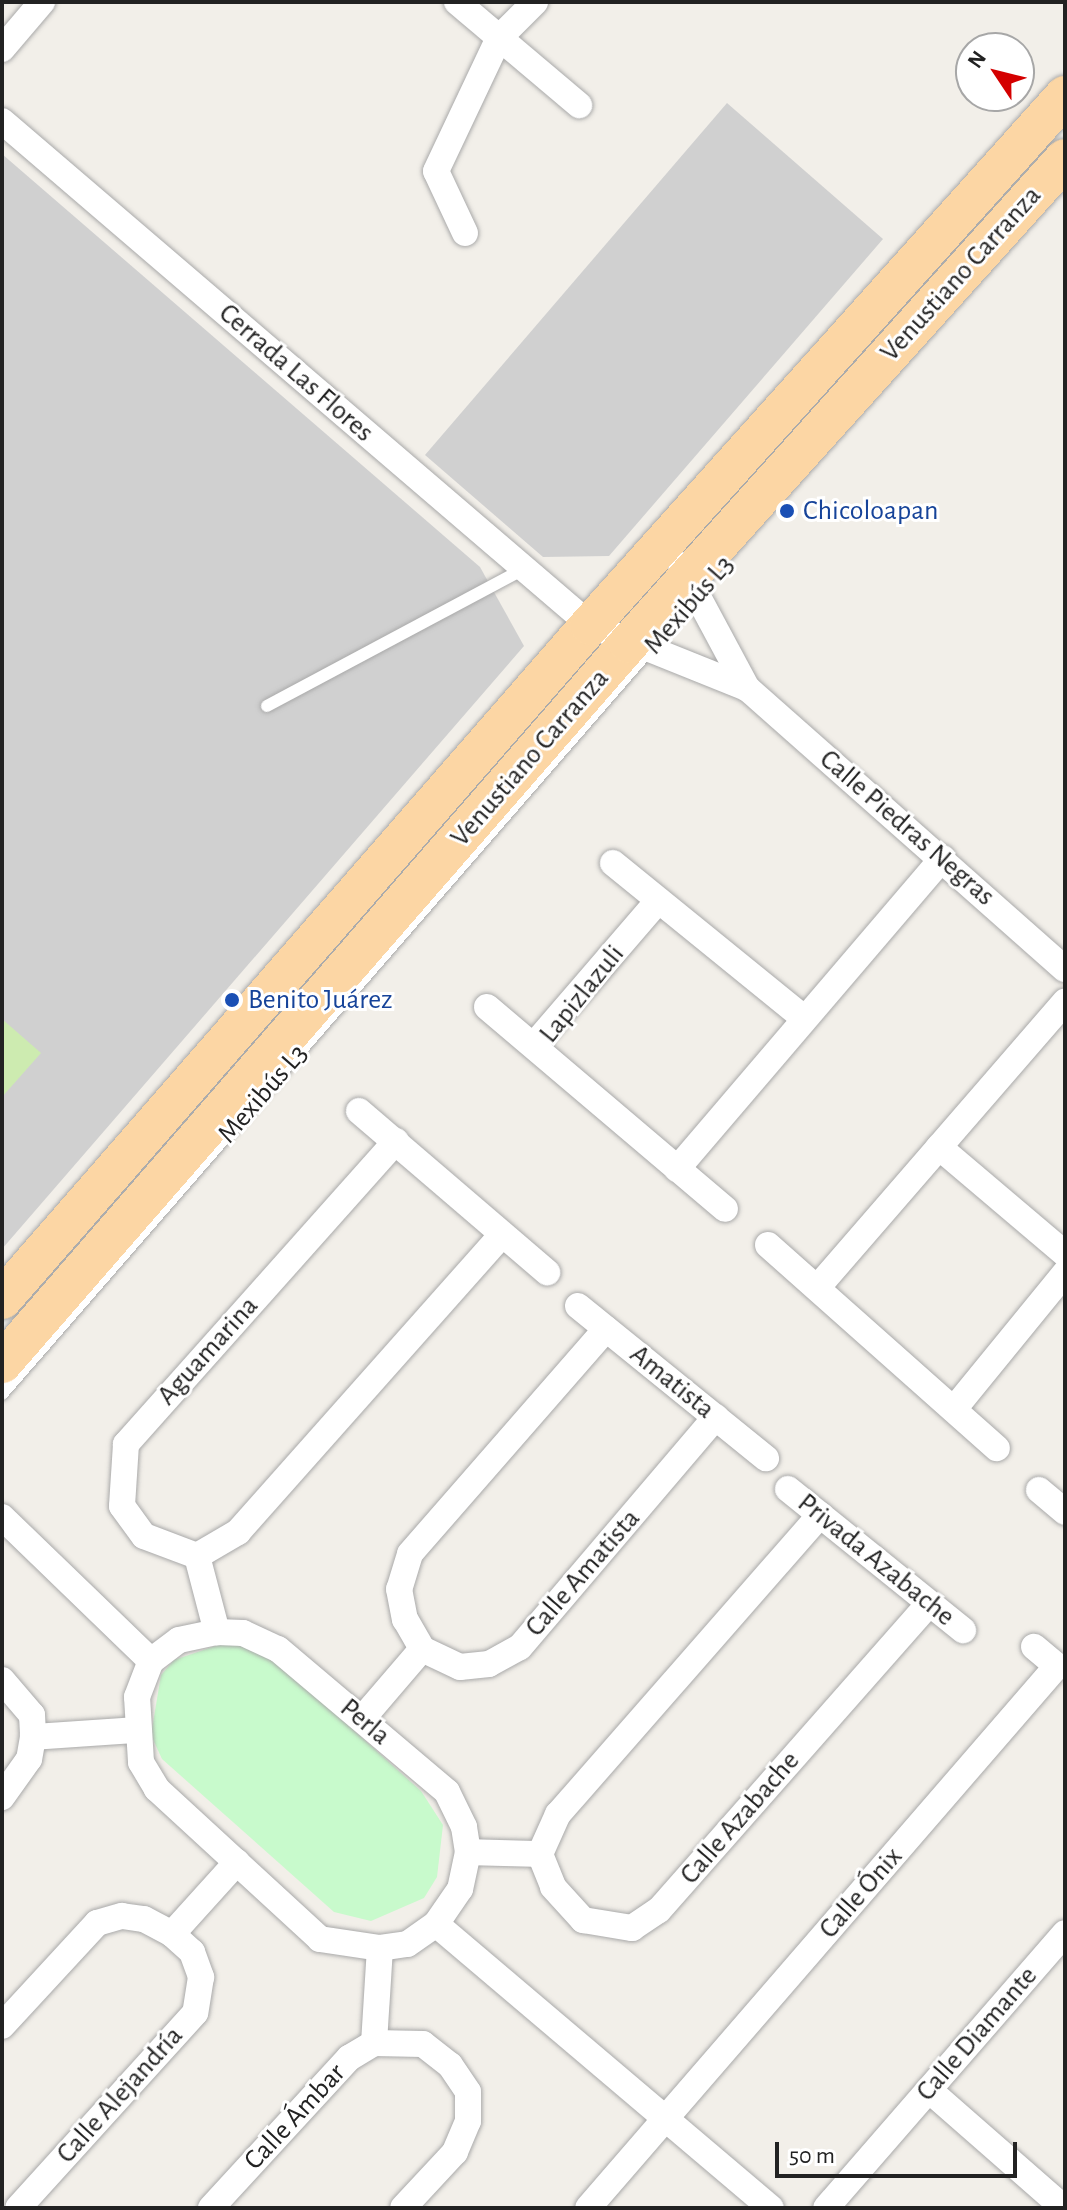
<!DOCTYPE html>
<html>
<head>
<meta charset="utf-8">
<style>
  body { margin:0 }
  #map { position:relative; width:1067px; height:2210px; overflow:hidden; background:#f2efe9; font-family:"Alegreya Sans",sans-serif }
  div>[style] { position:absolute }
  .religious>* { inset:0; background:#d0d0d0 }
  .grass>* { inset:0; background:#cdebb0 }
  .park>* { inset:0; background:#c8facc }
  .roads { filter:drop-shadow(0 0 2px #a9a9a9) drop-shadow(0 0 2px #a9a9a9) }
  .service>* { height:12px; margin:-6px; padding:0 6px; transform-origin:6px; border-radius:6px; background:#fff }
  .minor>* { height:26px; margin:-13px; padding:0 13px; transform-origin:13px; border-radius:13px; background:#fff }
  .primary>* { height:40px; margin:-20px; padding:0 20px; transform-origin:20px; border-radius:20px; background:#fcd6a4 }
  .dots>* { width:22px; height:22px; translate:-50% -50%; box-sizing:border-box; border:4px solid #fff; border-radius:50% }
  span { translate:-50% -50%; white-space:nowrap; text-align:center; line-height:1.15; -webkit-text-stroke:6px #fff; paint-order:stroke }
  .street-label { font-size:28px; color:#222 }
  .transit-label { font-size:28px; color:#164399 }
  .left { translate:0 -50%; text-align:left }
  .frame { position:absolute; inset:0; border:4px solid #222; pointer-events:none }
  .north { position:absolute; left:955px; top:32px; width:80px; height:80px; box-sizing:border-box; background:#fff; border:2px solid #a7a7a7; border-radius:50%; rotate:305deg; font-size:22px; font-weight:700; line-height:32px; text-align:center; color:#222 }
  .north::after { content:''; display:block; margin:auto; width:28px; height:36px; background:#d40000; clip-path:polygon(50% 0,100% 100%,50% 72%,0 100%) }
  .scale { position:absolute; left:775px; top:2142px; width:242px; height:36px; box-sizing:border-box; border:4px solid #222; border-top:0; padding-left:10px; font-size:24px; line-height:28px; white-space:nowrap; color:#222; -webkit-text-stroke:6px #fff; paint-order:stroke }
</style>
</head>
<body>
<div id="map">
  <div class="religious">
    <i style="clip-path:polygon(727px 103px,883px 239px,609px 556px,543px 557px,425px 455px)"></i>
    <i style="clip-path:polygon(2px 154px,480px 567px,524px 646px,2px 1249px)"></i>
  </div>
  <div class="grass">
    <i style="clip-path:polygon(2px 1019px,41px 1053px,2px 1097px)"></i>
  </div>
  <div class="park">
    <i style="clip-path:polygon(227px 1642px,270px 1655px,421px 1791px,443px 1825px,437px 1877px,424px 1898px,371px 1921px,334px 1912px,162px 1759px,151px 1735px,161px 1675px,174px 1660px)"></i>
  </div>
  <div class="roads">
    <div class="service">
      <i style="left:267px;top:706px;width:291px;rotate:-28.1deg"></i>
      <i style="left:2px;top:1394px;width:989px;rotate:-48.98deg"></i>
    </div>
    <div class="minor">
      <i style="left:457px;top:2px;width:160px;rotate:40.2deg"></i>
      <i style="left:2px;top:49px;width:62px;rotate:-49.6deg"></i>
      <i style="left:2px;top:121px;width:774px;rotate:40.6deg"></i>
      <i style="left:590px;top:625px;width:169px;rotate:21.9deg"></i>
      <i style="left:747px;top:688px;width:424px;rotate:41.5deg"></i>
      <i style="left:465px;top:233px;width:68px;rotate:-115.1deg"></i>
      <i style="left:436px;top:171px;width:147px;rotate:-64.7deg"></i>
      <i style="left:499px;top:38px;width:51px;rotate:-45deg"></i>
      <i style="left:681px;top:565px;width:140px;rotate:61.8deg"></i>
      <i style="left:613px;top:863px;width:246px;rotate:39.1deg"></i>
      <i style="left:487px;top:1007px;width:312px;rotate:40.3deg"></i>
      <i style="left:534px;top:1045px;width:190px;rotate:-49.3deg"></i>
      <i style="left:359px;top:1111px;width:248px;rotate:40.6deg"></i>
      <i style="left:396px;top:1141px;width:406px;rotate:131.7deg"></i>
      <i style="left:126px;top:1444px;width:62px;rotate:93.7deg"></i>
      <i style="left:122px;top:1506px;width:37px;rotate:54deg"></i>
      <i style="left:144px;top:1536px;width:57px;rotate:20.7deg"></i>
      <i style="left:197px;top:1556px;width:48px;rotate:-30.3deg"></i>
      <i style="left:238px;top:1532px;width:397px;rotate:-48.4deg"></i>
      <i style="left:939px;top:1147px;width:165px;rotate:40.3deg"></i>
      <i style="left:677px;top:1169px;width:409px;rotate:-49.5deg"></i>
      <i style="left:768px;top:1245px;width:306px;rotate:41.6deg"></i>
      <i style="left:817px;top:1288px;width:379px;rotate:-49.1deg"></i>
      <i style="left:578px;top:1306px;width:242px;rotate:39deg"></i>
      <i style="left:606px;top:1329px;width:298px;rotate:131.1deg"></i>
      <i style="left:410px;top:1554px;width:37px;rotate:107deg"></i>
      <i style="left:399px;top:1589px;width:31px;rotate:79deg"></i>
      <i style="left:405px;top:1619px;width:34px;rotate:60deg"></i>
      <i style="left:422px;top:1649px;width:42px;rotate:25.3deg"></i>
      <i style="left:460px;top:1667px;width:29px;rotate:-6deg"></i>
      <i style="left:489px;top:1664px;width:35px;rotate:-29deg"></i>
      <i style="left:520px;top:1647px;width:302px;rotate:-49.6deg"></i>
      <i style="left:954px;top:1409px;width:176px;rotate:-50.8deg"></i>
      <i style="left:788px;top:1489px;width:225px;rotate:38.9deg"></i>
      <i style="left:1039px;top:1490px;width:34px;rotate:40deg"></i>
      <i style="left:820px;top:1515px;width:398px;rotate:131.2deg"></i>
      <i style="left:558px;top:1814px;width:44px;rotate:114.2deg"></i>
      <i style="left:540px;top:1854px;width:35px;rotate:68deg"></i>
      <i style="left:553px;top:1887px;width:45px;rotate:47.7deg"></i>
      <i style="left:583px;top:1920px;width:50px;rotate:9.3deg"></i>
      <i style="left:632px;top:1928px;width:32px;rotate:-34deg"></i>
      <i style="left:659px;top:1910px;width:408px;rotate:-48.6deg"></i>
      <i style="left:2px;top:1517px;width:207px;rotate:44deg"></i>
      <i style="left:197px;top:1556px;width:79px;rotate:75.3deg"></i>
      <i style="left:217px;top:1632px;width:26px;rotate:2deg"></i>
      <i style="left:243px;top:1633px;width:38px;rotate:25deg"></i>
      <i style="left:278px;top:1649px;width:221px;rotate:40.2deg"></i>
      <i style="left:447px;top:1792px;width:39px;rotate:64deg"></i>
      <i style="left:464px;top:1827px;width:25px;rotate:81deg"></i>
      <i style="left:468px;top:1852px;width:38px;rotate:102deg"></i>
      <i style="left:460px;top:1889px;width:42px;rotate:124.4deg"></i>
      <i style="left:436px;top:1924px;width:35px;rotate:145deg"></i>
      <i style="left:407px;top:1944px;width:27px;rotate:172deg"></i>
      <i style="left:380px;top:1948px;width:61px;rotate:-171.5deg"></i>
      <i style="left:320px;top:1939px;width:222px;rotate:-137.4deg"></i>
      <i style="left:157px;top:1789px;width:31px;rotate:-121deg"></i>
      <i style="left:141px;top:1762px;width:65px;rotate:-93.5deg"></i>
      <i style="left:137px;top:1697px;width:39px;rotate:-69deg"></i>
      <i style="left:151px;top:1661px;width:35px;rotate:-37deg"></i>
      <i style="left:179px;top:1640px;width:39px;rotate:-12deg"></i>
      <i style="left:2px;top:1680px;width:46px;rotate:49.4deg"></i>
      <i style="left:32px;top:1715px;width:22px;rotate:87deg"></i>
      <i style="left:33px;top:1737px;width:22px;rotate:100deg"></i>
      <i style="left:29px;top:1759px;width:47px;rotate:125.4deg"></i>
      <i style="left:362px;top:1719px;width:92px;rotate:-49.4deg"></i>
      <i style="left:33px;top:1737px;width:103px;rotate:-3.9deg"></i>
      <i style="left:468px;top:1852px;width:72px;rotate:1.6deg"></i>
      <i style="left:436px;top:1924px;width:439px;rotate:40.3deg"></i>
      <i style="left:172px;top:1934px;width:97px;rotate:-47.9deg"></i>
      <i style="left:2px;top:2026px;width:140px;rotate:-47.3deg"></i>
      <i style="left:97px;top:1923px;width:26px;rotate:-16deg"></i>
      <i style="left:122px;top:1916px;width:22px;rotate:8deg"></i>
      <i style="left:144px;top:1919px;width:32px;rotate:28deg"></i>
      <i style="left:172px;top:1934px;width:27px;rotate:42deg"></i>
      <i style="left:192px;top:1952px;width:27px;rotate:70deg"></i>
      <i style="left:201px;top:1977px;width:36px;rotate:99deg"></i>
      <i style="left:195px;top:2013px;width:263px;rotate:132.2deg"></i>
      <i style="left:374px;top:2043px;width:95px;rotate:-86.4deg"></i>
      <i style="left:929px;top:2090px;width:179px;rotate:41.2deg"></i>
      <i style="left:211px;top:2208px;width:204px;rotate:-47.4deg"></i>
      <i style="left:349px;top:2058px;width:29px;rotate:-31deg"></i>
      <i style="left:374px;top:2043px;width:49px;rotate:1.2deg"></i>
      <i style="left:423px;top:2044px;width:34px;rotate:38deg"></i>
      <i style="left:450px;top:2065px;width:32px;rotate:56deg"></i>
      <i style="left:468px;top:2092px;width:29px;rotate:90deg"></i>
      <i style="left:468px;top:2121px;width:34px;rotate:113deg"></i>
      <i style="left:455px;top:2152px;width:76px;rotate:132.9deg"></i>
      <i style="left:588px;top:2208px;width:717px;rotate:-49.13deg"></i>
      <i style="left:1057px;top:1666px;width:30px;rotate:-140deg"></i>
      <i style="left:826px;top:2208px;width:364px;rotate:-49deg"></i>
    </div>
    <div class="primary">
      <i style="left:2px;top:1299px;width:894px;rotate:-48.9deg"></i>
      <i style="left:590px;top:625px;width:711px;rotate:-48.08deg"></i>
      <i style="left:2px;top:1363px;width:955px;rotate:-48.95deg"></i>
      <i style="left:629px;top:643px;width:651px;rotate:-47.99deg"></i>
    </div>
  </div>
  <div class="dots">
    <i style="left:787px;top:511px;background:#1a4fb4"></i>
    <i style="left:232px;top:1000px;background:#1a4fb4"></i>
  </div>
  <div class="street-label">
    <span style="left:961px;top:274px;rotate:-48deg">Venustiano Carranza</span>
    <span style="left:296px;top:373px;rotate:41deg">Cerrada Las Flores</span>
    <span style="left:689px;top:605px;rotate:-49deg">Mexibús L3</span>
    <span style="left:530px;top:758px;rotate:-49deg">Venustiano Carranza</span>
    <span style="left:907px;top:828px;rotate:41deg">Calle Piedras Negras</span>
    <span style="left:582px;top:994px;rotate:-51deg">Lapizlazuli</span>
    <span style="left:263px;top:1094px;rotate:-49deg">Mexibús L3</span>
    <span style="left:208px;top:1351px;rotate:-48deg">Aguamarina</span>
    <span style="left:672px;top:1382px;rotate:39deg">Amatista</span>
    <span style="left:876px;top:1560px;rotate:39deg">Privada Azabache</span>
    <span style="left:583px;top:1573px;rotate:-49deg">Calle Amatista</span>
    <span style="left:365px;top:1722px;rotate:40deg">Perla</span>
    <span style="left:740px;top:1818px;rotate:-49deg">Calle Azabache</span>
    <span style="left:861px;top:1893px;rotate:-49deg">Calle Ónix</span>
    <span style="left:977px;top:2034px;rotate:-49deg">Calle Diamante</span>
    <span style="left:120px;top:2095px;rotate:-48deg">Calle Alejandría</span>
    <span style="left:295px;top:2117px;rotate:-47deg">Calle Ámbar</span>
  </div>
  <div class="transit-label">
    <span class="left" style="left:803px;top:511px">Chicoloapan</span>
    <span class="left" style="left:248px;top:1000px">Benito Juárez</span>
  </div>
  <div class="frame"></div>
  <div class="north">N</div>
  <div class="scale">50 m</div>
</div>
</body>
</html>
